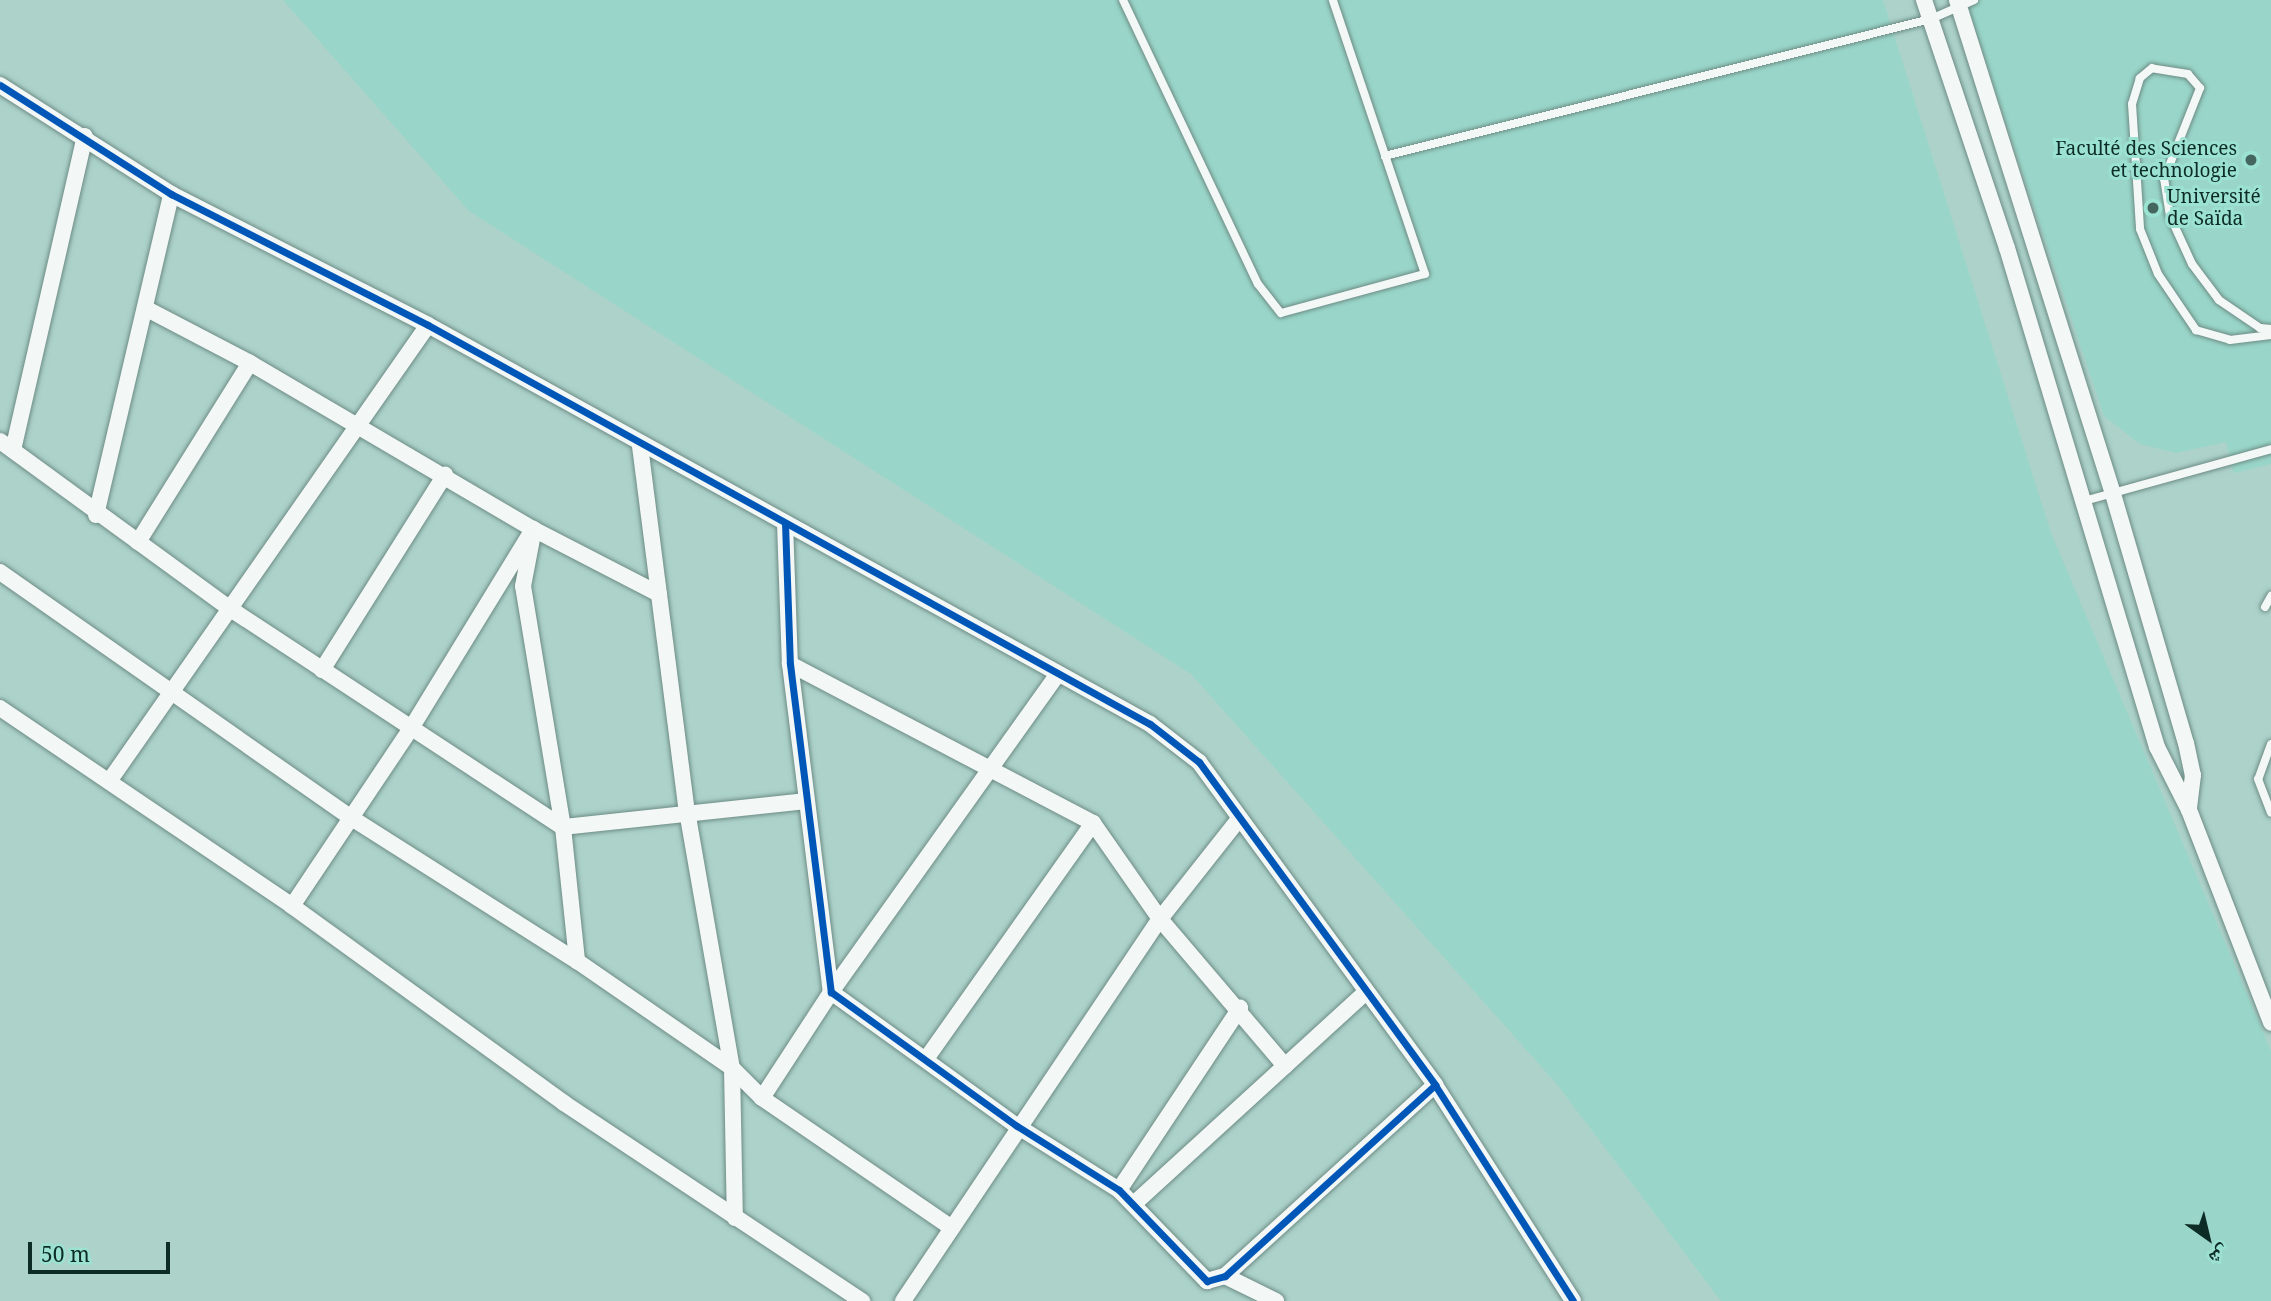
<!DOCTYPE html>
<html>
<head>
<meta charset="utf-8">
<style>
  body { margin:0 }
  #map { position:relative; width:2271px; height:1301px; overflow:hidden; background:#acd2ca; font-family:"Noto Serif","Noto Naskh Arabic",serif }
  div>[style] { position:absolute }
  .built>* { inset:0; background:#99d6c9 }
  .roads { filter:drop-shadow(0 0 2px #6d8c85) drop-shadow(0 0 2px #6d8c85) }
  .lane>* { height:8px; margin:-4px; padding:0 4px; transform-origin:4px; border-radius:4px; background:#f3f8f7 }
  .street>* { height:16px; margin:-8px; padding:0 8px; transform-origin:8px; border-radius:8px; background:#f3f8f7 }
  .cycleway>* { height:7px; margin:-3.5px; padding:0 3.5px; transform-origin:3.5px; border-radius:3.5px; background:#0057b8 }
  .dots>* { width:19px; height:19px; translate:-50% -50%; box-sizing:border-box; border:4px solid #9ce2d2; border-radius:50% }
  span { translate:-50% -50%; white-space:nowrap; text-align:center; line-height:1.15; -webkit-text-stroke:6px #9ce2d2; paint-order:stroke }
  .poi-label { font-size:19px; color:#0e2c26 }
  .right { translate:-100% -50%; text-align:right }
  .left { translate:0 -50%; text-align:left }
  .north { position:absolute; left:2173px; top:1203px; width:70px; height:70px; -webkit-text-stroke:5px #9ce2d2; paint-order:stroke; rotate:146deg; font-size:19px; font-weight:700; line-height:28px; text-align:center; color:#0e2c26 }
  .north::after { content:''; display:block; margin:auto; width:24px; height:32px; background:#0e2c26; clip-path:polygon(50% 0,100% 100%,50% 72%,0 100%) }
  .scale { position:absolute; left:28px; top:1242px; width:142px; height:32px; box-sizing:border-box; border:4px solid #0e2c26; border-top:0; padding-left:9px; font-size:21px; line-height:24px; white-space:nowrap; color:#0e2c26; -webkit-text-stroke:5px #9ce2d2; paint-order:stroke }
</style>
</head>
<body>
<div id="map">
  <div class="built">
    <i style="clip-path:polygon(283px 0,1883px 0,2051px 533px,2271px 1051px,2271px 1301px,1721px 1301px,1556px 1083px,1191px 674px,469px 211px)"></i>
    <i style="clip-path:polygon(1965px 0,2271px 0,2271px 464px,2234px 473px,2226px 442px,2176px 453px,2140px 444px,2104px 416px)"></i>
  </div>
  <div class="roads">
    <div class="lane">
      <i style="left:1123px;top:0;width:314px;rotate:64.6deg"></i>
      <i style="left:1258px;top:284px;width:37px;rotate:52deg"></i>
      <i style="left:1281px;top:313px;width:149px;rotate:-15.2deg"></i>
      <i style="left:1425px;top:274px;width:289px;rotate:-108.6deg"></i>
      <i style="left:1385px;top:156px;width:563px;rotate:-14.09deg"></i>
      <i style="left:1931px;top:19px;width:47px;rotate:-23.8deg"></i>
      <i style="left:2271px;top:329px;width:11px;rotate:-175deg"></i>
      <i style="left:2260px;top:328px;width:50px;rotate:-145.7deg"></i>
      <i style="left:2219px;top:300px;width:45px;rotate:-126.9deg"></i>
      <i style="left:2192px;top:264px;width:53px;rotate:-114.6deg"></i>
      <i style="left:2170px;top:216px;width:37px;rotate:-99deg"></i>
      <i style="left:2164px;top:179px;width:98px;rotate:-68.4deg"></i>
      <i style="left:2200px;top:88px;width:18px;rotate:-131deg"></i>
      <i style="left:2188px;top:74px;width:36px;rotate:-171deg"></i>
      <i style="left:2152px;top:68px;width:16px;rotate:140deg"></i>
      <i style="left:2140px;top:78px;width:27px;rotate:107deg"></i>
      <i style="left:2132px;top:104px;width:125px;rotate:86.3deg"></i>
      <i style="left:2140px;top:229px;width:48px;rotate:68.2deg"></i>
      <i style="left:2158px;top:274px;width:68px;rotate:55.8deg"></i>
      <i style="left:2196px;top:330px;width:35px;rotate:16deg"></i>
      <i style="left:2230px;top:340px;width:41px;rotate:-7deg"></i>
      <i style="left:2084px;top:501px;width:194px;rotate:-15.5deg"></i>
      <i style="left:2265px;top:607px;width:13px;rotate:-61deg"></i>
      <i style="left:2271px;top:744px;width:37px;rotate:110deg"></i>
      <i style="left:2258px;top:779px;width:36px;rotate:69deg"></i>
    </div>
    <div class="street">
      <i style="left:1924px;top:0;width:262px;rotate:71.5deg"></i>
      <i style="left:2007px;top:248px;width:521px;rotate:73.27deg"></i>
      <i style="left:2157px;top:747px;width:71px;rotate:63.1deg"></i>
      <i style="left:2189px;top:810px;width:228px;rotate:68.9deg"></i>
      <i style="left:1957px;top:0;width:518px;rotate:72.47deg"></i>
      <i style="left:2113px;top:494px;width:259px;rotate:73.7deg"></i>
      <i style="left:2186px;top:743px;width:33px;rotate:78deg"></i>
      <i style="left:2193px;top:775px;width:35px;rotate:97deg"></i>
      <i style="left:0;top:85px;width:203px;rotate:32.5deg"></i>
      <i style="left:171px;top:194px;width:288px;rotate:27deg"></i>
      <i style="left:428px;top:325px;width:825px;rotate:28.93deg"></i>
      <i style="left:1150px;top:724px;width:62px;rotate:37.8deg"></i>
      <i style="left:1199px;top:762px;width:400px;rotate:53.8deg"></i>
      <i style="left:1435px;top:1085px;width:256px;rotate:57.4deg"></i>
      <i style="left:145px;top:308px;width:119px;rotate:27.6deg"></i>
      <i style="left:250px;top:363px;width:328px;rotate:30.4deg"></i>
      <i style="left:533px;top:529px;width:142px;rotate:27.3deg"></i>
      <i style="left:0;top:441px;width:283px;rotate:36.1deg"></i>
      <i style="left:229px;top:608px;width:399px;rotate:33.3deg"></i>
      <i style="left:563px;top:827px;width:244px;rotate:-6.1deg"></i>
      <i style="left:640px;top:446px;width:368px;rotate:82.7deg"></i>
      <i style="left:687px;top:811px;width:261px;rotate:80.1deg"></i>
      <i style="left:732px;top:1068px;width:150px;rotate:88.9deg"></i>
      <i style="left:13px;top:450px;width:322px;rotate:-77.1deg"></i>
      <i style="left:96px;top:515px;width:330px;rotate:-76.8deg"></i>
      <i style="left:785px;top:523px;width:141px;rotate:88deg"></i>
      <i style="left:790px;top:664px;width:331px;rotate:82.9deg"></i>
      <i style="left:831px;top:992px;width:229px;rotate:35.8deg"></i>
      <i style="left:1017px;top:1126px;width:120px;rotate:32.1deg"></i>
      <i style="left:1119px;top:1190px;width:127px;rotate:46deg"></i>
      <i style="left:1207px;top:1281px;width:19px;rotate:-16deg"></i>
      <i style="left:1225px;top:1276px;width:284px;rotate:-42.3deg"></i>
      <i style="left:532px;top:539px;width:48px;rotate:100.8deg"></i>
      <i style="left:523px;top:586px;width:244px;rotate:80.6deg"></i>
      <i style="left:563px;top:827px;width:135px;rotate:84deg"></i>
      <i style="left:138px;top:542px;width:211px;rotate:-58deg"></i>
      <i style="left:0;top:572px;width:427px;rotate:35deg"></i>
      <i style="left:350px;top:817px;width:269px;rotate:32.4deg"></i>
      <i style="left:577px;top:961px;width:188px;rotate:34.6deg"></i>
      <i style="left:732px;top:1068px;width:42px;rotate:45deg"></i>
      <i style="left:762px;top:1098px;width:230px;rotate:34.4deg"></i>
      <i style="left:790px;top:664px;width:342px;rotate:27.7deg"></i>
      <i style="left:1093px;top:823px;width:117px;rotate:55.1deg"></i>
      <i style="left:1160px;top:919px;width:193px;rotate:49.6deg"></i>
      <i style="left:322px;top:670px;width:231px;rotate:-57.8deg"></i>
      <i style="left:0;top:708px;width:353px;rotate:34.1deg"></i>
      <i style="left:292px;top:906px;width:336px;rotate:35.9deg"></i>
      <i style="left:564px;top:1103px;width:358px;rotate:33.6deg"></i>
      <i style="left:110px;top:780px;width:555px;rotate:-55.05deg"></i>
      <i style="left:292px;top:906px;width:212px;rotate:-56.2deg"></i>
      <i style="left:410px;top:730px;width:236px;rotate:-58.5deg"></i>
      <i style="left:926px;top:1059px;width:289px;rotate:-54.7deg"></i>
      <i style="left:762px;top:1098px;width:126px;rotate:-56.9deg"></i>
      <i style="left:831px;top:992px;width:391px;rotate:-54.5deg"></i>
      <i style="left:1119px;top:1190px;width:219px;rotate:-56.4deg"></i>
      <i style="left:1136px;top:1202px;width:310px;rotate:-42.4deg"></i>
      <i style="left:1225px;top:1276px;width:57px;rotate:26.1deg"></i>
      <i style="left:903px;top:1301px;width:460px;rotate:-56.1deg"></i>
      <i style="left:1160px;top:919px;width:127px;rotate:-51.7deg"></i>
    </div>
  </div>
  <div class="cycleway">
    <i style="left:0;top:85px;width:203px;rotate:32.5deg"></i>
    <i style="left:171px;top:194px;width:288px;rotate:27deg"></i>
    <i style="left:428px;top:325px;width:825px;rotate:28.93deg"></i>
    <i style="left:1150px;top:724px;width:62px;rotate:37.8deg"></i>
    <i style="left:1199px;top:762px;width:400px;rotate:53.8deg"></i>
    <i style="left:1435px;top:1085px;width:256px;rotate:57.4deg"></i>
    <i style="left:785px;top:523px;width:141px;rotate:88deg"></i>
    <i style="left:790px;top:664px;width:331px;rotate:82.9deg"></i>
    <i style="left:831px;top:992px;width:229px;rotate:35.8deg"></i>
    <i style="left:1017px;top:1126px;width:120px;rotate:32.1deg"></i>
    <i style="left:1119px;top:1190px;width:127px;rotate:46deg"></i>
    <i style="left:1207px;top:1281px;width:19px;rotate:-16deg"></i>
    <i style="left:1225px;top:1276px;width:284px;rotate:-42.3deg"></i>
  </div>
  <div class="dots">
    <i style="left:2251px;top:160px;background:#45665f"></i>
    <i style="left:2153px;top:208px;background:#45665f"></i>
  </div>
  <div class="poi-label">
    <span class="right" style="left:2237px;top:160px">Faculté des Sciences<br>et technologie</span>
    <span class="left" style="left:2167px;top:208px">Université<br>de Saïda</span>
  </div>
  <div class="north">ش</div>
  <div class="scale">50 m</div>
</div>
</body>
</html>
